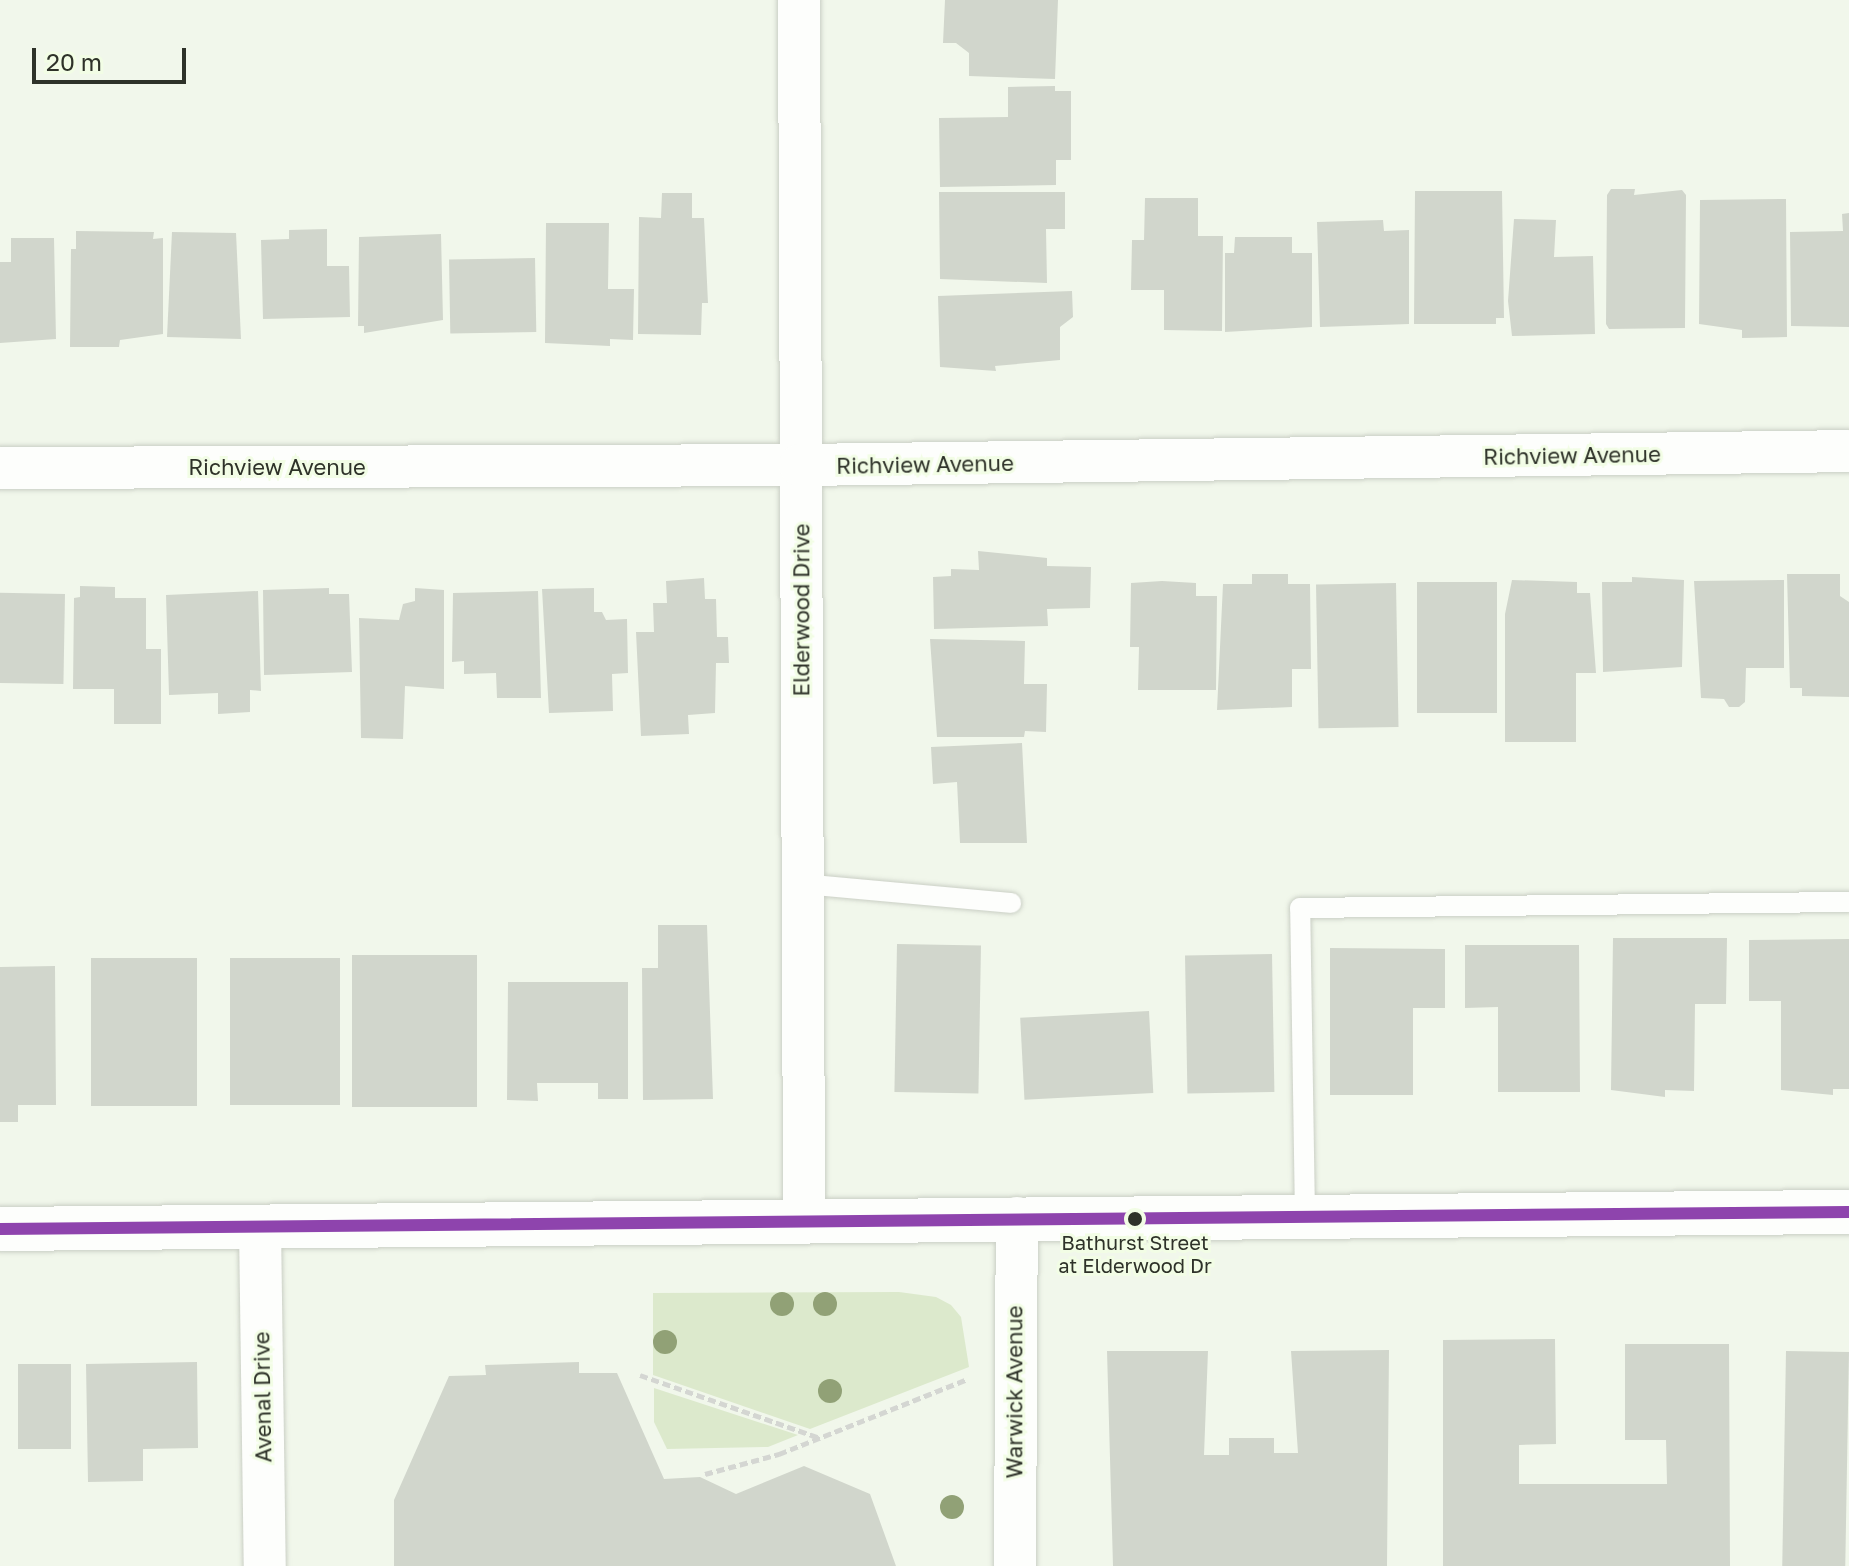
<!DOCTYPE html>
<html>
<head>
<meta charset="utf-8">
<style>
  body { margin:0 }
  #map { position:relative; width:1849px; height:1566px; overflow:hidden; background:#f1f7eb; font-family:"Golos Text",sans-serif }
  div>[style] { position:absolute }
  .green>* { inset:0; background:#dce9cc }
  .building>* { inset:0; background:#d1d6cc; transform-origin:0 0 }
  .path>* { height:5px; margin-top:-2.5px; transform-origin:0; background:repeating-linear-gradient(90deg,#d4d6d2 0 8px,transparent 0 12px) }
  .roads { filter:drop-shadow(0 0 2px #cacfc5) drop-shadow(0 0 2px #cacfc5) }
  .lane>* { height:20px; margin:-10px; padding:0 10px; transform-origin:10px; border-radius:10px; background:#fdfefc }
  .street>* { height:42px; margin:-21px; padding:0 21px; transform-origin:21px; border-radius:21px; background:#fdfefc }
  .secondary>* { height:44px; margin:-22px; padding:0 22px; transform-origin:22px; border-radius:22px; background:#fdfefc }
  .bus-1>* { height:12px; margin:-6px; padding:0 6px; transform-origin:6px; border-radius:6px; background:#8e44ad }
  .trees>* { width:24px; height:24px; margin:-12px; border-radius:50%; background:#91a176 }
  .dots>* { width:22px; height:22px; translate:-50% -50%; box-sizing:border-box; border:4px solid #f2fde5; border-radius:50% }
  span { translate:-50% -50%; white-space:nowrap; text-align:center; line-height:1.15; -webkit-text-stroke:6px #f2fde5; paint-order:stroke }
  .bus-label { font-size:20px; color:#2e3229 }
  .street-label { font-size:22px; color:#2e3229 }
  .scale { position:absolute; left:32px; top:48px; width:154px; height:36px; box-sizing:border-box; border:4px solid #2e3229; border-top:0; padding-left:10px; font-size:24px; line-height:28px; white-space:nowrap; color:#2e3229; -webkit-text-stroke:6px #f2fde5; paint-order:stroke }
</style>
</head>
<body>
<div id="map">
  <div class="green">
    <i style="clip-path:polygon(899px 1292px,936px 1297px,951px 1305px,961px 1317px,969px 1367px,810px 1429px,653px 1375px,653px 1293px)"></i>
    <i style="clip-path:polygon(654px 1388px,798px 1435px,768px 1447px,667px 1449px,654px 1422px)"></i>
  </div>
  <div class="building">
    <i style="clip-path:polygon(945px 0,1058px 0,1055px 79px,969px 76px,969px 53px,956px 43px,943px 43px)"></i>
    <i style="clip-path:polygon(1055px 86px,1055px 91px,1071px 91px,1071px 160px,1056px 160px,1056px 185px,940px 187px,939px 118px,1008px 117px,1008px 87px)"></i>
    <i style="clip-path:polygon(1611px 189px,1635px 189px,1634px 195px,1682px 190px,1686px 195px,1685px 328px,1609px 329px,1606px 324px,1607px 195px)"></i>
    <i style="clip-path:polygon(1415px 191px,1502px 191px,1504px 318px,1496px 318px,1496px 324px,1414px 324px)"></i>
    <i style="clip-path:polygon(939px 192px,1065px 192px,1065px 229px,1046px 229px,1047px 283px,940px 279px)"></i>
    <i style="clip-path:polygon(662px 193px,692px 193px,692px 218px,704px 218px,708px 303px,702px 303px,701px 335px,638px 334px,639px 217px,661px 218px)"></i>
    <i style="clip-path:polygon(1145px 198px,1198px 198px,1198px 236px,1223px 236px,1222px 331px,1164px 330px,1164px 290px,1131px 290px,1132px 240px,1144px 240px)"></i>
    <i style="clip-path:polygon(1786px 199px,1787px 337px,1742px 338px,1742px 330px,1699px 324px,1700px 200px)"></i>
    <i style="clip-path:polygon(1849px 213px,1849px 327px,1791px 326px,1790px 232px,1843px 231px,1842px 214px)"></i>
    <i style="clip-path:polygon(1514px 219px,1556px 220px,1554px 257px,1593px 256px,1595px 334px,1512px 336px,1508px 301px)"></i>
    <i style="clip-path:polygon(1383px 220px,1384px 231px,1409px 230px,1409px 324px,1320px 327px,1317px 222px)"></i>
    <i style="clip-path:polygon(546px 223px,609px 223px,608px 289px,634px 289px,633px 340px,610px 339px,610px 346px,545px 343px)"></i>
    <i style="clip-path:polygon(327px 229px,327px 266px,349px 266px,350px 317px,263px 319px,261px 240px,289px 239px,289px 230px)"></i>
    <i style="clip-path:polygon(76px 231px,154px 232px,153px 239px,163px 238px,163px 334px,120px 340px,119px 347px,70px 347px,71px 249px,76px 249px)"></i>
    <i style="clip-path:polygon(172px 232px,236px 233px,241px 339px,167px 337px)"></i>
    <i style="clip-path:polygon(441px 234px,443px 320px,364px 333px,364px 326px,358px 326px,359px 237px)"></i>
    <i style="clip-path:polygon(1235px 237px,1292px 237px,1292px 253px,1312px 253px,1312px 327px,1225px 332px,1225px 253px,1234px 253px)"></i>
    <i style="clip-path:polygon(11px 238px,54px 238px,56px 339px,0 343px,0 262px,11px 262px)"></i>
    <i style="left:535px;top:258px;width:74px;height:86px;rotate:89deg"></i>
    <i style="clip-path:polygon(1072px 291px,1073px 317px,1060px 327px,1060px 360px,995px 366px,996px 371px,940px 367px,938px 296px)"></i>
    <i style="clip-path:polygon(978px 551px,1047px 558px,1047px 566px,1091px 567px,1090px 608px,1047px 609px,1048px 626px,934px 629px,933px 577px,951px 576px,951px 569px,979px 570px)"></i>
    <i style="clip-path:polygon(1252px 574px,1288px 574px,1288px 584px,1310px 584px,1311px 669px,1292px 669px,1292px 707px,1217px 710px,1223px 584px,1252px 584px)"></i>
    <i style="clip-path:polygon(1787px 574px,1840px 574px,1840px 596px,1849px 602px,1849px 697px,1802px 696px,1802px 688px,1790px 688px)"></i>
    <i style="clip-path:polygon(1632px 577px,1684px 580px,1682px 667px,1603px 672px,1602px 582px,1632px 582px)"></i>
    <i style="clip-path:polygon(704px 578px,705px 599px,716px 599px,717px 637px,728px 637px,729px 663px,716px 663px,715px 713px,688px 715px,689px 734px,641px 736px,636px 632px,654px 632px,653px 603px,667px 603px,666px 581px)"></i>
    <i style="clip-path:polygon(1512px 580px,1577px 582px,1577px 593px,1590px 593px,1596px 673px,1576px 673px,1576px 742px,1505px 742px,1505px 614px)"></i>
    <i style="clip-path:polygon(1784px 580px,1784px 668px,1746px 668px,1745px 702px,1739px 707px,1729px 707px,1724px 699px,1701px 698px,1694px 581px)"></i>
    <i style="clip-path:polygon(1162px 581px,1196px 583px,1196px 596px,1217px 596px,1216px 690px,1138px 690px,1139px 647px,1130px 647px,1131px 583px)"></i>
    <i style="left:1497px;top:582px;width:131px;height:80px;rotate:90deg"></i>
    <i style="left:1396px;top:583px;width:144px;height:80px;rotate:89deg"></i>
    <i style="clip-path:polygon(80px 586px,115px 587px,115px 598px,146px 598px,146px 649px,161px 649px,161px 724px,114px 724px,114px 689px,73px 689px,74px 598px,80px 597px)"></i>
    <i style="clip-path:polygon(329px 588px,329px 594px,349px 594px,352px 672px,264px 675px,263px 590px)"></i>
    <i style="clip-path:polygon(415px 588px,444px 590px,444px 689px,405px 686px,403px 739px,361px 738px,359px 618px,399px 620px,403px 604px,415px 601px)"></i>
    <i style="clip-path:polygon(594px 588px,594px 612px,602px 612px,606px 620px,627px 619px,628px 673px,612px 674px,613px 711px,549px 713px,542px 589px)"></i>
    <i style="clip-path:polygon(258px 591px,261px 691px,250px 690px,250px 712px,218px 714px,218px 693px,169px 695px,166px 595px)"></i>
    <i style="clip-path:polygon(538px 591px,541px 698px,497px 698px,496px 673px,464px 674px,464px 661px,452px 662px,453px 593px)"></i>
    <i style="left:65px;top:594px;width:90px;height:65px;rotate:91deg"></i>
    <i style="clip-path:polygon(930px 639px,1025px 641px,1024px 684px,1047px 684px,1046px 732px,1025px 731px,1024px 737px,937px 737px)"></i>
    <i style="clip-path:polygon(1022px 743px,1027px 843px,960px 843px,957px 782px,933px 784px,931px 747px)"></i>
    <i style="clip-path:polygon(658px 925px,707px 925px,713px 1099px,643px 1100px,642px 968px,658px 968px)"></i>
    <i style="clip-path:polygon(1613px 938px,1727px 938px,1726px 1004px,1695px 1004px,1694px 1091px,1665px 1090px,1665px 1097px,1611px 1090px)"></i>
    <i style="clip-path:polygon(1849px 939px,1849px 1089px,1833px 1089px,1833px 1095px,1781px 1090px,1781px 1001px,1749px 1001px,1749px 940px)"></i>
    <i style="left:897px;top:944px;width:84px;height:148px;rotate:1deg"></i>
    <i style="clip-path:polygon(1465px 945px,1579px 945px,1580px 1092px,1498px 1092px,1498px 1007px,1465px 1008px)"></i>
    <i style="clip-path:polygon(1330px 948px,1445px 949px,1445px 1008px,1413px 1008px,1413px 1095px,1330px 1095px)"></i>
    <i style="left:1272px;top:954px;width:138px;height:87px;rotate:89deg"></i>
    <i style="left:477px;top:955px;width:152px;height:125px;rotate:90deg"></i>
    <i style="left:197px;top:958px;width:148px;height:106px;rotate:90deg"></i>
    <i style="left:340px;top:958px;width:147px;height:110px;rotate:90deg"></i>
    <i style="clip-path:polygon(55px 966px,56px 1105px,18px 1105px,18px 1122px,0 1122px,0 967px)"></i>
    <i style="clip-path:polygon(508px 982px,628px 982px,628px 1099px,598px 1099px,598px 1083px,537px 1083px,538px 1101px,507px 1100px)"></i>
    <i style="left:1149px;top:1011px;width:82px;height:129px;rotate:87deg"></i>
    <i style="clip-path:polygon(1555px 1339px,1556px 1444px,1519px 1445px,1519px 1484px,1667px 1484px,1666px 1440px,1625px 1440px,1625px 1344px,1729px 1344px,1730px 1566px,1443px 1566px,1443px 1340px)"></i>
    <i style="clip-path:polygon(1389px 1350px,1387px 1566px,1113px 1566px,1107px 1351px,1208px 1351px,1204px 1455px,1229px 1455px,1229px 1438px,1274px 1438px,1274px 1453px,1298px 1453px,1291px 1351px)"></i>
    <i style="left:1786px;top:1351px;width:63px;height:215px;rotate:1deg"></i>
    <i style="clip-path:polygon(197px 1362px,198px 1448px,143px 1449px,143px 1481px,88px 1482px,86px 1364px)"></i>
    <i style="clip-path:polygon(579px 1362px,579px 1373px,617px 1373px,664px 1479px,700px 1477px,736px 1494px,804px 1466px,870px 1494px,896px 1566px,394px 1566px,394px 1500px,449px 1376px,486px 1375px,485px 1365px)"></i>
    <i style="left:18px;top:1364px;width:53px;height:85px"></i>
  </div>
  <div class="path">
    <i style="left:640px;top:1375px;width:188px;rotate:19.3deg"></i>
    <i style="left:705px;top:1474px;width:77px;rotate:-15.1deg"></i>
    <i style="left:779px;top:1454px;width:202px;rotate:-21.7deg"></i>
  </div>
  <div class="roads">
    <div class="lane">
      <i style="left:803px;top:884px;width:209px;rotate:5.2deg"></i>
      <i style="left:1305px;top:1216px;width:308px;rotate:-90.9deg"></i>
      <i style="left:1300px;top:908px;width:549px;rotate:-0.63deg"></i>
    </div>
    <div class="street">
      <i style="left:799px;top:0;width:1219px;rotate:89.76deg"></i>
      <i style="left:0;top:468px;width:800px;rotate:-0.21deg"></i>
      <i style="left:800px;top:465px;width:1049px;rotate:-0.76deg"></i>
      <i style="left:260px;top:1227px;width:339px;rotate:89.2deg"></i>
      <i style="left:1015px;top:1566px;width:348px;rotate:-89.7deg"></i>
    </div>
    <div class="secondary">
      <i style="left:0;top:1229px;width:1849px;rotate:-0.53deg"></i>
    </div>
  </div>
  <div class="bus-1">
    <i style="left:0;top:1229px;width:1849px;rotate:-0.53deg"></i>
  </div>
  <div class="trees">
    <i style="left:782px;top:1304px"></i>
    <i style="left:825px;top:1304px"></i>
    <i style="left:665px;top:1342px"></i>
    <i style="left:830px;top:1391px"></i>
    <i style="left:952px;top:1507px"></i>
  </div>
  <div class="dots">
    <i style="left:1135px;top:1219px;background:#2e3229"></i>
  </div>
  <div class="bus-label">
    <span style="left:1135px;top:1254px">Bathurst Street<br>at Elderwood Dr</span>
  </div>
  <div class="street-label">
    <span style="left:1572px;top:455px;rotate:-1deg">Richview Avenue</span>
    <span style="left:925px;top:464px;rotate:-1deg">Richview Avenue</span>
    <span style="left:277px;top:467px">Richview Avenue</span>
    <span style="left:801px;top:610px;rotate:-90deg">Elderwood Drive</span>
    <span style="left:1014px;top:1392px;rotate:-90deg">Warwick Avenue</span>
    <span style="left:262px;top:1397px;rotate:-91deg">Avenal Drive</span>
  </div>
  <div class="scale">20 m</div>
</div>
</body>
</html>
